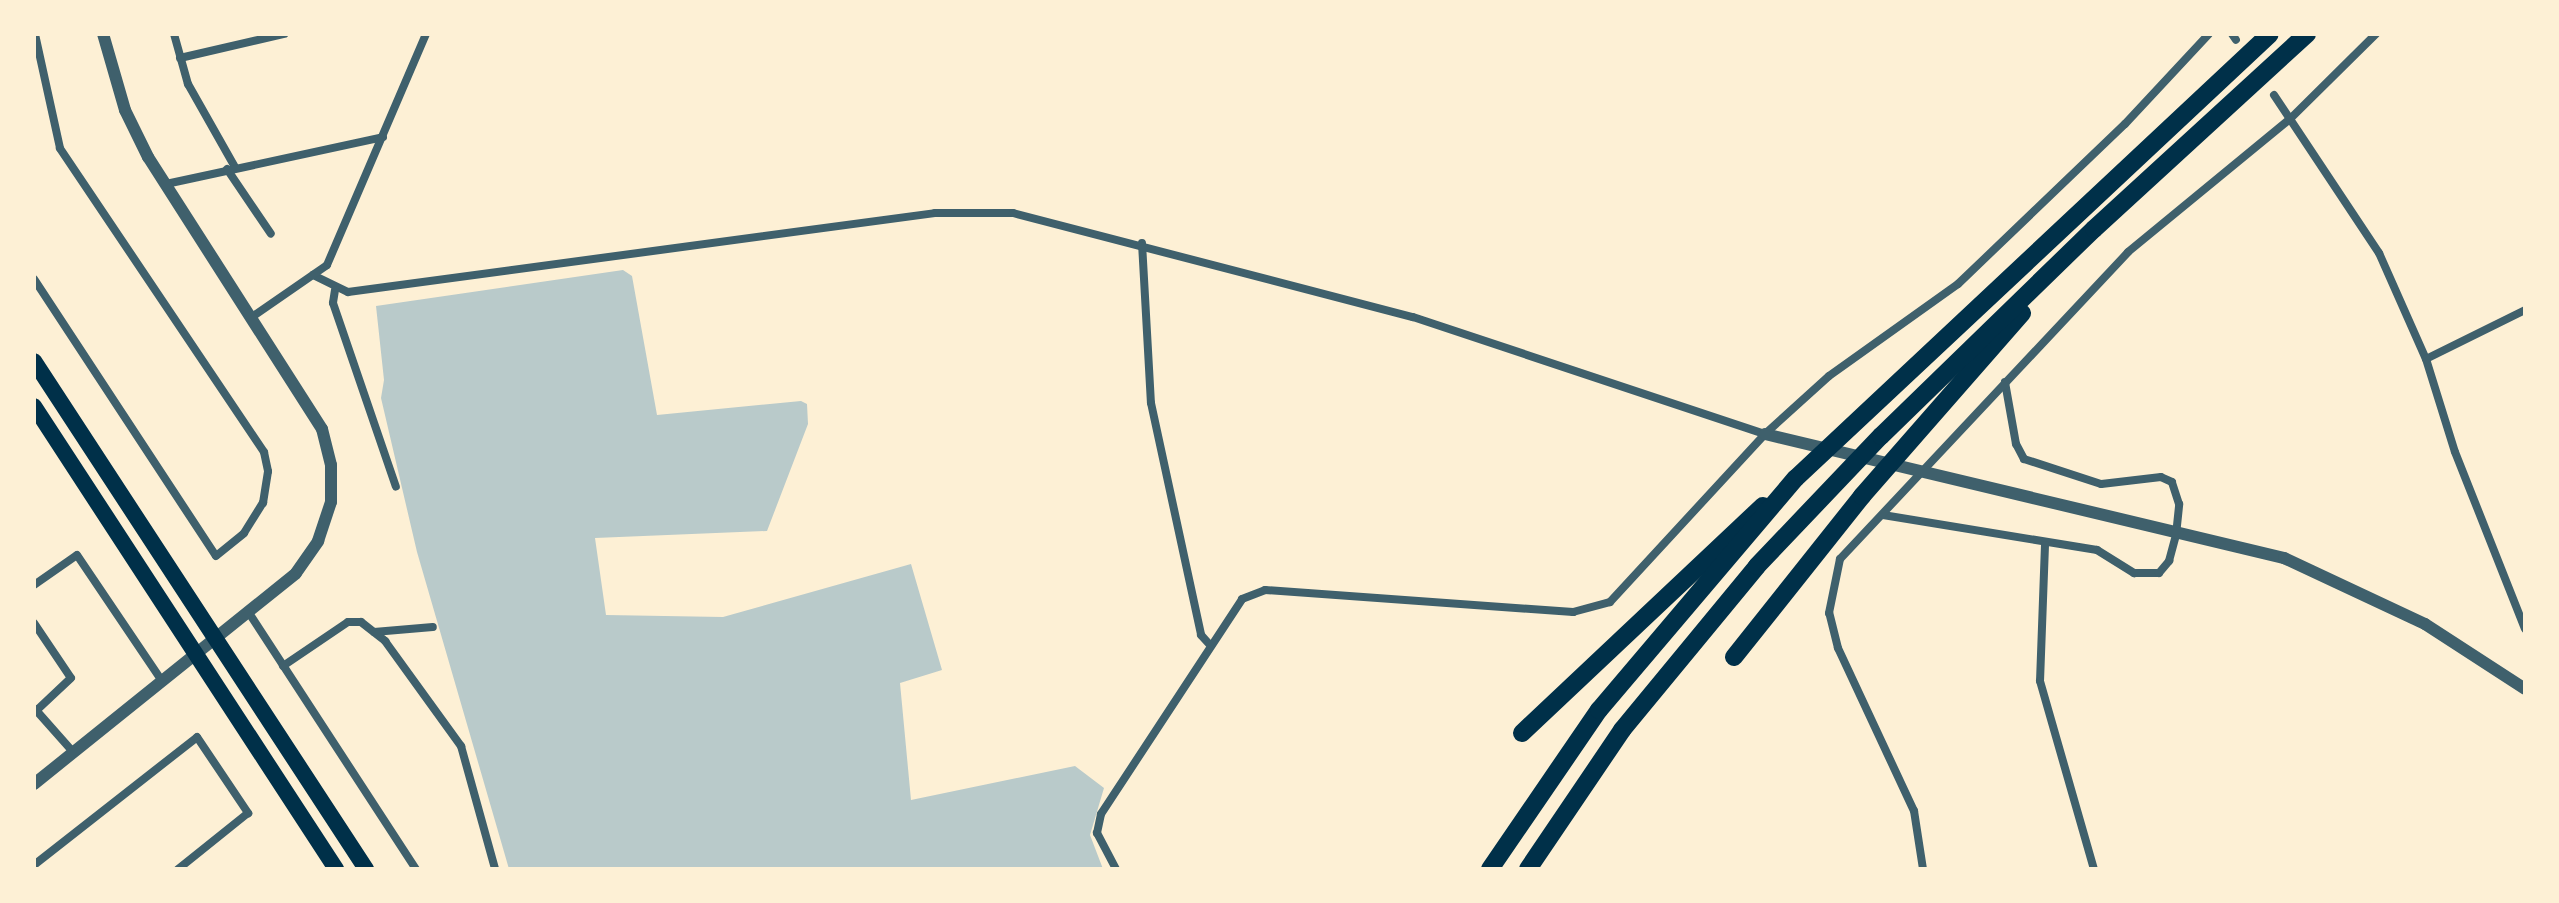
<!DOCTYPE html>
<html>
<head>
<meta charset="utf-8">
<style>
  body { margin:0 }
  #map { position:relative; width:2559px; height:903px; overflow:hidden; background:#fdf0d5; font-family:Cabin,sans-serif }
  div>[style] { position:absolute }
  .green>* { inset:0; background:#b9caca }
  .minor>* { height:8px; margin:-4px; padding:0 4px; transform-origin:4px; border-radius:4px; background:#3f606c }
  .tertiary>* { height:12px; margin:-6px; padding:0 6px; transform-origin:6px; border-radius:6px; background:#3f606c }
  .trunk>* { height:16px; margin:-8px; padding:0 8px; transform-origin:8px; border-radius:8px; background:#003049 }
  .motorway>* { height:18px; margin:-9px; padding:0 9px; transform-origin:9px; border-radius:9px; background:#003049 }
  span { translate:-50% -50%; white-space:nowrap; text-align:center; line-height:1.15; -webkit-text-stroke:8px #fdf0d5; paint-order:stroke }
  .frame { position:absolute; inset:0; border:36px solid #fdf0d5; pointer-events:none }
</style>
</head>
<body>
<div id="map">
  <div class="green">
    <i style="clip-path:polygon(623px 270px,632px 276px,657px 415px,801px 401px,807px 404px,808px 424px,767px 531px,595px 538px,606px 615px,723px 617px,911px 564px,942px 670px,900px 683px,911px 800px,1075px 766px,1104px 788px,1090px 835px,1103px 869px,509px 869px,417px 552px,381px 398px,384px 380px,376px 306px)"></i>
  </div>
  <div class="minor">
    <i style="left:174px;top:34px;width:52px;rotate:74.4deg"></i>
    <i style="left:188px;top:84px;width:95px;rotate:60.5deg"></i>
    <i style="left:2232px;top:34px;width:7px;rotate:56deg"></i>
    <i style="left:180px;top:58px;width:107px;rotate:-13deg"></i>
    <i style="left:2274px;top:95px;width:190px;rotate:56.4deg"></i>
    <i style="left:2379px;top:253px;width:116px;rotate:66.1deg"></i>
    <i style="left:2426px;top:359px;width:97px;rotate:72.7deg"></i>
    <i style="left:2455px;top:452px;width:190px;rotate:68.4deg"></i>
    <i style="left:227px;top:169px;width:78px;rotate:55.9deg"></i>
    <i style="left:166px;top:184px;width:222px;rotate:-12.2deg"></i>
    <i style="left:1142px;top:243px;width:160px;rotate:86.8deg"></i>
    <i style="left:1151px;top:403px;width:237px;rotate:77.8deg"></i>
    <i style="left:1201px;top:635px;width:12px;rotate:48deg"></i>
    <i style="left:313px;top:275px;width:39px;rotate:26deg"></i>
    <i style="left:348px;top:292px;width:592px;rotate:-7.66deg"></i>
    <i style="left:935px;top:213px;width:78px"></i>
    <i style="left:1013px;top:213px;width:413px;rotate:14.6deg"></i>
    <i style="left:1413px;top:317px;width:371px;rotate:18.4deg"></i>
    <i style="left:34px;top:279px;width:331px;rotate:56.7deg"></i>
    <i style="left:216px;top:556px;width:36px;rotate:-39deg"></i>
    <i style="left:244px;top:533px;width:36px;rotate:-58deg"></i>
    <i style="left:263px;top:503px;width:32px;rotate:-81deg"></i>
    <i style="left:268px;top:471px;width:19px;rotate:-102deg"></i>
    <i style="left:264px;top:452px;width:366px;rotate:-123.9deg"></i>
    <i style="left:60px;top:148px;width:117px;rotate:-102.4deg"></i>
    <i style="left:335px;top:290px;width:13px;rotate:99deg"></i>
    <i style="left:333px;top:303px;width:194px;rotate:71.1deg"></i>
    <i style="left:252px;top:317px;width:91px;rotate:-34.7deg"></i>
    <i style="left:327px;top:265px;width:251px;rotate:-66.8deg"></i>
    <i style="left:2426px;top:359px;width:110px;rotate:-26.3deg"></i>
    <i style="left:1883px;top:515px;width:217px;rotate:9.3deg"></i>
    <i style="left:2097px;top:550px;width:44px;rotate:31.9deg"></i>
    <i style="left:2134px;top:573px;width:25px"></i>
    <i style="left:2159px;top:573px;width:16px;rotate:-50deg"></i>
    <i style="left:2169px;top:561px;width:27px;rotate:-75deg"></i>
    <i style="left:2176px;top:535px;width:31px;rotate:-84deg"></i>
    <i style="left:2179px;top:504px;width:23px;rotate:-108deg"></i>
    <i style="left:2172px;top:482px;width:12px;rotate:-156deg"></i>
    <i style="left:2161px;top:477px;width:60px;rotate:173.3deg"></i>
    <i style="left:2101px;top:484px;width:81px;rotate:-162deg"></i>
    <i style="left:2024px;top:459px;width:17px;rotate:-118deg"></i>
    <i style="left:2016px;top:444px;width:63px;rotate:-100.1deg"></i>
    <i style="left:2045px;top:545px;width:136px;rotate:92.1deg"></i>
    <i style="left:2040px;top:681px;width:196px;rotate:74deg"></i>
    <i style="left:34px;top:585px;width:52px;rotate:-34.9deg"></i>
    <i style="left:77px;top:555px;width:152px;rotate:56deg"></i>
    <i style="left:249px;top:613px;width:306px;rotate:56.9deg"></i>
    <i style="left:34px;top:623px;width:66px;rotate:56.1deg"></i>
    <i style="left:71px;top:678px;width:45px;rotate:136.8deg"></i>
    <i style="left:374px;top:632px;width:59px;rotate:-4.8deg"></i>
    <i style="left:283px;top:666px;width:78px;rotate:-34.1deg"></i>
    <i style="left:348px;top:622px;width:13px"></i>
    <i style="left:361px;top:622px;width:31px;rotate:38deg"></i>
    <i style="left:385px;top:641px;width:130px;rotate:54.1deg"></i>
    <i style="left:461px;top:746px;width:128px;rotate:74.5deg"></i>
    <i style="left:35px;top:709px;width:57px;rotate:48.5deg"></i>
    <i style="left:34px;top:865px;width:207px;rotate:-38.1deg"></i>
    <i style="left:197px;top:737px;width:92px;rotate:56.1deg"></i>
    <i style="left:248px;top:813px;width:90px;rotate:141.3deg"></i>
    <i style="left:1116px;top:869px;width:41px;rotate:-117.8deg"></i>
    <i style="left:1097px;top:833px;width:19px;rotate:-78deg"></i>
    <i style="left:1101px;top:814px;width:257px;rotate:-56.7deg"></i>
    <i style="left:1242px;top:599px;width:25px;rotate:-21deg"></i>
    <i style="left:1265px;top:590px;width:309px;rotate:4.1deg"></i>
    <i style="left:1573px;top:612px;width:38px;rotate:-15deg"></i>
    <i style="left:1610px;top:602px;width:229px;rotate:-47.3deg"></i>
    <i style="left:1765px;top:434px;width:86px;rotate:-42.2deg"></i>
    <i style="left:1829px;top:376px;width:158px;rotate:-35.5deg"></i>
    <i style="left:1958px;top:284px;width:231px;rotate:-43.8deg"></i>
    <i style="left:2125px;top:124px;width:123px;rotate:-47deg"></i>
    <i style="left:1923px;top:869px;width:59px;rotate:-98.8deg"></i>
    <i style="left:1914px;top:811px;width:180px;rotate:-115deg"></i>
    <i style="left:1838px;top:648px;width:36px;rotate:-104deg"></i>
    <i style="left:1829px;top:613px;width:55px;rotate:-78.5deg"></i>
    <i style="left:1840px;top:559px;width:421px;rotate:-46.8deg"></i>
    <i style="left:2128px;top:252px;width:210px;rotate:-39.4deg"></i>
    <i style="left:2290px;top:119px;width:121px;rotate:-44.7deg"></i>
  </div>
  <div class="tertiary">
    <i style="left:1765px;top:434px;width:534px;rotate:13.44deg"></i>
    <i style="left:2284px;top:558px;width:156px;rotate:25.1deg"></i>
    <i style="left:2425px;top:624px;width:119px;rotate:33deg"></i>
    <i style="left:34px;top:784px;width:336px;rotate:-38.8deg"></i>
    <i style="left:296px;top:573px;width:39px;rotate:-55deg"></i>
    <i style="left:318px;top:541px;width:41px;rotate:-71.6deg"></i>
    <i style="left:331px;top:502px;width:37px;rotate:-90deg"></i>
    <i style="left:331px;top:465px;width:37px;rotate:-104deg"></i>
    <i style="left:322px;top:429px;width:323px;rotate:-122.6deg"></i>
    <i style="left:148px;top:157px;width:52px;rotate:-116.1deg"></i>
    <i style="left:125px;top:110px;width:79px;rotate:-106.1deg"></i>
  </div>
  <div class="trunk">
    <i style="left:34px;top:361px;width:607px;rotate:56.83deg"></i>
    <i style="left:34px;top:406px;width:553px;rotate:56.88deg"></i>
  </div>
  <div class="motorway">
    <i style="left:1734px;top:657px;width:206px;rotate:-51.5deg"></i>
    <i style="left:1862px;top:496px;width:243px;rotate:-48.8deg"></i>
    <i style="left:1522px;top:733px;width:331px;rotate:-43.3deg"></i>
    <i style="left:1490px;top:869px;width:193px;rotate:-55.6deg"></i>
    <i style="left:1599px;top:710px;width:304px;rotate:-49.7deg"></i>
    <i style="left:1796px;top:478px;width:649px;rotate:-43.13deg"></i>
    <i style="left:1528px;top:869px;width:168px;rotate:-55.9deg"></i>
    <i style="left:1622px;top:730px;width:212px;rotate:-50.5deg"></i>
    <i style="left:1757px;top:566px;width:180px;rotate:-46.4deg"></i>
    <i style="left:1881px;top:436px;width:297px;rotate:-44.2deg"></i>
    <i style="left:2094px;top:229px;width:289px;rotate:-42.5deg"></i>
  </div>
  <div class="frame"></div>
</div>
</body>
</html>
